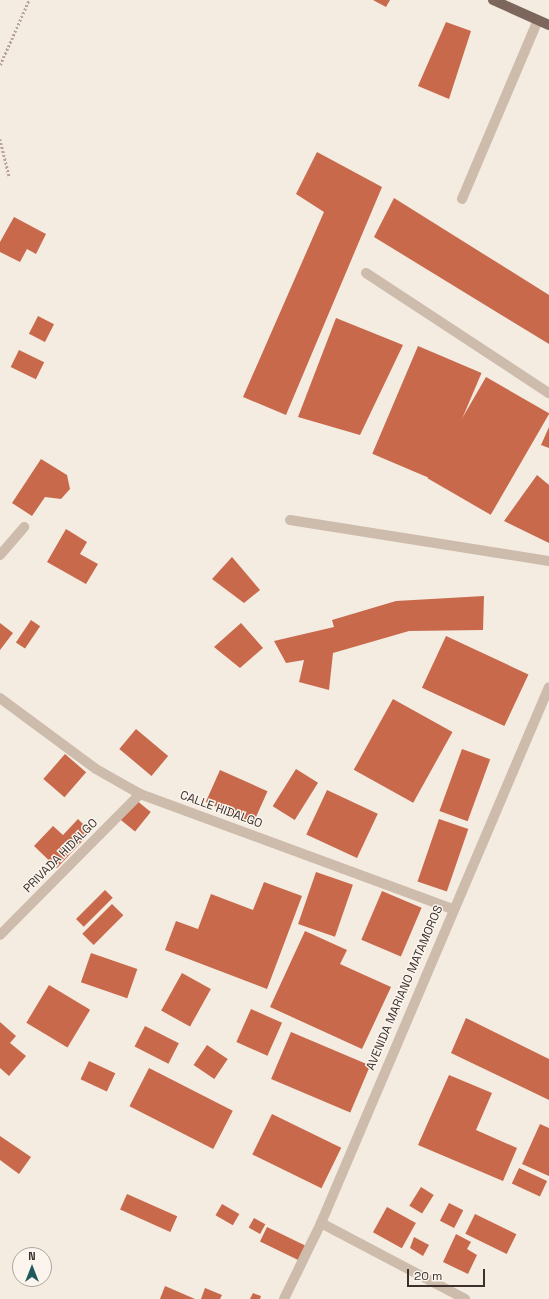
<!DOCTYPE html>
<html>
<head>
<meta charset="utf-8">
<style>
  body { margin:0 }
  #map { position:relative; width:549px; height:1299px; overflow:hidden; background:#f4ebe1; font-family:"Space Grotesk",sans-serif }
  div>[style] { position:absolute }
  .building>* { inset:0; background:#c8694b; transform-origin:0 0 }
  .path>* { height:2.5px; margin-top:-1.25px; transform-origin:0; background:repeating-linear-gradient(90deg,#b9a596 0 2px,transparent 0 4px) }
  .minor>* { height:10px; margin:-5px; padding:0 5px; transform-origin:5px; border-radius:5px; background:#cdbbac }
  .major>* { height:10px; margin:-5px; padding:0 5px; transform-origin:5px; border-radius:5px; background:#7d675c }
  span { translate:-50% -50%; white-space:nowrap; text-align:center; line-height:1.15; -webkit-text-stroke:3px #fbf5ee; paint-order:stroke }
  .street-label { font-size:12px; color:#3b302b }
  .north { position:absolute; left:12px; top:1247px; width:40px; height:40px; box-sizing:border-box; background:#fbf5ee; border:1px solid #aea6a0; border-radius:50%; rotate:0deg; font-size:11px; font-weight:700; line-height:16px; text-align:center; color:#3b302b }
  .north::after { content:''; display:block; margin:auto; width:14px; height:18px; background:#1f5a5e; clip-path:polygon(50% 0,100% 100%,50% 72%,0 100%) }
  .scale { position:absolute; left:407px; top:1269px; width:78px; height:18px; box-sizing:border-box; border:2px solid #3b302b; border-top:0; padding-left:5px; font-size:12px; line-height:14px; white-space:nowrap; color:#3b302b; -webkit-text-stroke:3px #fbf5ee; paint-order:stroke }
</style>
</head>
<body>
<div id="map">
  <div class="building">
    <i style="clip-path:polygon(373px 0,390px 0,386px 7px)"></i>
    <i style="clip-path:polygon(446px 22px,471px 31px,449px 99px,418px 86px)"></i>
    <i style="clip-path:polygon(317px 152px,382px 187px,286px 415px,243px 397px,324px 212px,296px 194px)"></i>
    <i style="clip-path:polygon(394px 198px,549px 295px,549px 344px,374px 237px)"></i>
    <i style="clip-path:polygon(14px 217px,46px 234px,36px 254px,27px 249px,20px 262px,0 252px,0 242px)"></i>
    <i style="left:38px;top:316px;width:18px;height:20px;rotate:27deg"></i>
    <i style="clip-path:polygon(336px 318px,403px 345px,360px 435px,298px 417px)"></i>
    <i style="left:418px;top:346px;width:69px;height:117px;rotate:23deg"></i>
    <i style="left:19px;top:350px;width:28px;height:19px;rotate:26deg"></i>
    <i style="left:486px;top:377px;width:73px;height:117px;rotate:30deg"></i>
    <i style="clip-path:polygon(549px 427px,549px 448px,541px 445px)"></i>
    <i style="clip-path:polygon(41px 459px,67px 475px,70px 489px,61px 499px,45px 497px,32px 516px,12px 503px)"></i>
    <i style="clip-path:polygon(537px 475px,549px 485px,549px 543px,504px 521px)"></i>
    <i style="clip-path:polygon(66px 529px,87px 542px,80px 554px,98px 564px,86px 584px,47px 562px)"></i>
    <i style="clip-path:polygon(232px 557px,260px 590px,244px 603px,212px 579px)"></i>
    <i style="clip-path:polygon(484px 596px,483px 630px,409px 631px,333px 653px,329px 690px,299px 682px,304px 660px,286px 663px,274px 641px,334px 627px,332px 620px,396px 601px)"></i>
    <i style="left:31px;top:620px;width:11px;height:27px;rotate:34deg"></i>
    <i style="clip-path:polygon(0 623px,13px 633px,0 650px)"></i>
    <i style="clip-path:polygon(241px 623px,263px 648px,240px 668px,214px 647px)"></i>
    <i style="left:446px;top:636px;width:91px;height:57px;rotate:25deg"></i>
    <i style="left:393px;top:699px;width:68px;height:81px;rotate:29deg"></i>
    <i style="left:136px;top:729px;width:42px;height:26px;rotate:40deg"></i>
    <i style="left:462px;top:749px;width:30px;height:66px;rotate:20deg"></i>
    <i style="left:65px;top:754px;width:28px;height:33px;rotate:41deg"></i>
    <i style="left:296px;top:769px;width:26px;height:44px;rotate:32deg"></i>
    <i style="left:220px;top:770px;width:52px;height:35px;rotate:24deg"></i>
    <i style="left:327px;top:790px;width:56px;height:49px;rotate:25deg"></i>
    <i style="left:136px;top:800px;width:19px;height:25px;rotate:39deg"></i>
    <i style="clip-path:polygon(78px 819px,91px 832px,57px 868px,34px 846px,53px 826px,63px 835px)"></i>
    <i style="left:439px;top:819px;width:31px;height:66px;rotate:19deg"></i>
    <i style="left:316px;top:872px;width:39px;height:55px;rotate:19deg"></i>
    <i style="clip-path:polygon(264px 882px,302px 896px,267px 989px,165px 950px,176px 921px,198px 929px,211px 894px,253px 910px)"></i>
    <i style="left:105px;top:890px;width:11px;height:41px;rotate:45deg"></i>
    <i style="left:382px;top:891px;width:43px;height:53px;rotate:23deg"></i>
    <i style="left:112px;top:904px;width:16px;height:42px;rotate:45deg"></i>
    <i style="clip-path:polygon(305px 931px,347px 950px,340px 964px,391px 987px,362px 1049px,270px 1007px)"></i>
    <i style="left:91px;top:953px;width:49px;height:31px;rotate:19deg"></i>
    <i style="left:182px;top:973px;width:33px;height:43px;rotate:29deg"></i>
    <i style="left:49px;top:985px;width:48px;height:44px;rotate:31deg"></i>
    <i style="left:251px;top:1009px;width:34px;height:36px;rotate:24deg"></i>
    <i style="clip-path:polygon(466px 1018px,549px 1059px,549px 1100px,451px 1053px)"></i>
    <i style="clip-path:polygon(0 1022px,16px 1036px,10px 1043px,26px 1056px,9px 1076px,0 1068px)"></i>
    <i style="left:145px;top:1026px;width:38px;height:23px;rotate:27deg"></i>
    <i style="left:291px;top:1032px;width:86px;height:51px;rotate:23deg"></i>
    <i style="left:207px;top:1045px;width:25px;height:24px;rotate:34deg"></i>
    <i style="left:89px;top:1061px;width:29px;height:20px;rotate:25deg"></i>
    <i style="left:149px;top:1068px;width:94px;height:43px;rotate:27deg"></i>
    <i style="clip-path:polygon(449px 1075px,492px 1093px,476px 1130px,517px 1148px,503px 1181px,418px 1145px)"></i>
    <i style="left:272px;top:1114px;width:77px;height:45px;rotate:26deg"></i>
    <i style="clip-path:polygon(540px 1124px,549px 1128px,549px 1176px,522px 1164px)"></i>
    <i style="clip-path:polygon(0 1136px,31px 1157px,19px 1174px,0 1160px)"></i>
    <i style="left:519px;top:1168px;width:31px;height:17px;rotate:25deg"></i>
    <i style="left:421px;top:1187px;width:15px;height:22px;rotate:32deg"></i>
    <i style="left:127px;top:1194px;width:55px;height:17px;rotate:24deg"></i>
    <i style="left:449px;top:1203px;width:16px;height:20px;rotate:27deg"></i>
    <i style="left:222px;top:1204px;width:20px;height:13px;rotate:30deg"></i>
    <i style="left:387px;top:1207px;width:33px;height:29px;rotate:29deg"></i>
    <i style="left:475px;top:1214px;width:46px;height:22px;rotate:26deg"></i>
    <i style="left:254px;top:1218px;width:13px;height:11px;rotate:29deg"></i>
    <i style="left:267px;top:1227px;width:43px;height:16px;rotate:26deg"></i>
    <i style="clip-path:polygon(456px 1234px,471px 1242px,467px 1249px,477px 1255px,468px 1274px,443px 1262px)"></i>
    <i style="clip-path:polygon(414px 1237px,429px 1245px,423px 1256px,410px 1248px)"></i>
    <i style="clip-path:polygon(165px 1286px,195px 1299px,160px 1299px)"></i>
    <i style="clip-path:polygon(205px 1288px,222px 1295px,220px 1299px,201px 1299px)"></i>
    <i style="clip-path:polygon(253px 1293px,261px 1296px,260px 1299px,250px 1299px)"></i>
  </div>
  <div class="path">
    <i style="left:0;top:65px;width:71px;rotate:-66deg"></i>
    <i style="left:0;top:139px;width:38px;rotate:76deg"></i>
  </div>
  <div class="minor">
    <i style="left:462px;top:199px;width:194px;rotate:-67deg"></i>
    <i style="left:366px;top:273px;width:219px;rotate:33.3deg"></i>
    <i style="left:290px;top:520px;width:262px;rotate:9deg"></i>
    <i style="left:0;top:555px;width:37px;rotate:-49deg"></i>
    <i style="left:0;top:698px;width:119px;rotate:36.5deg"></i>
    <i style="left:96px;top:769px;width:51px;rotate:29.6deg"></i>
    <i style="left:140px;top:794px;width:333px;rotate:20.2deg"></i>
    <i style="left:0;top:935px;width:199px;rotate:-45.2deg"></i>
    <i style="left:321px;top:1223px;width:163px;rotate:27.8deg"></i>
    <i style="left:284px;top:1299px;width:85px;rotate:-64deg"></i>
    <i style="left:321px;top:1223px;width:582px;rotate:-66.96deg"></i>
  </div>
  <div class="major">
    <i style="left:493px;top:0;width:61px;rotate:24.1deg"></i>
  </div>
  <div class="street-label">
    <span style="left:221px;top:810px;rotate:20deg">CALLE HIDALGO</span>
    <span style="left:61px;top:856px;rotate:-45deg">PRIVADA HIDALGO</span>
    <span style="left:405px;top:988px;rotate:-67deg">AVENIDA MARIANO MATAMOROS</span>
  </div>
  <div class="north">N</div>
  <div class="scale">20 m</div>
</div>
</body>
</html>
